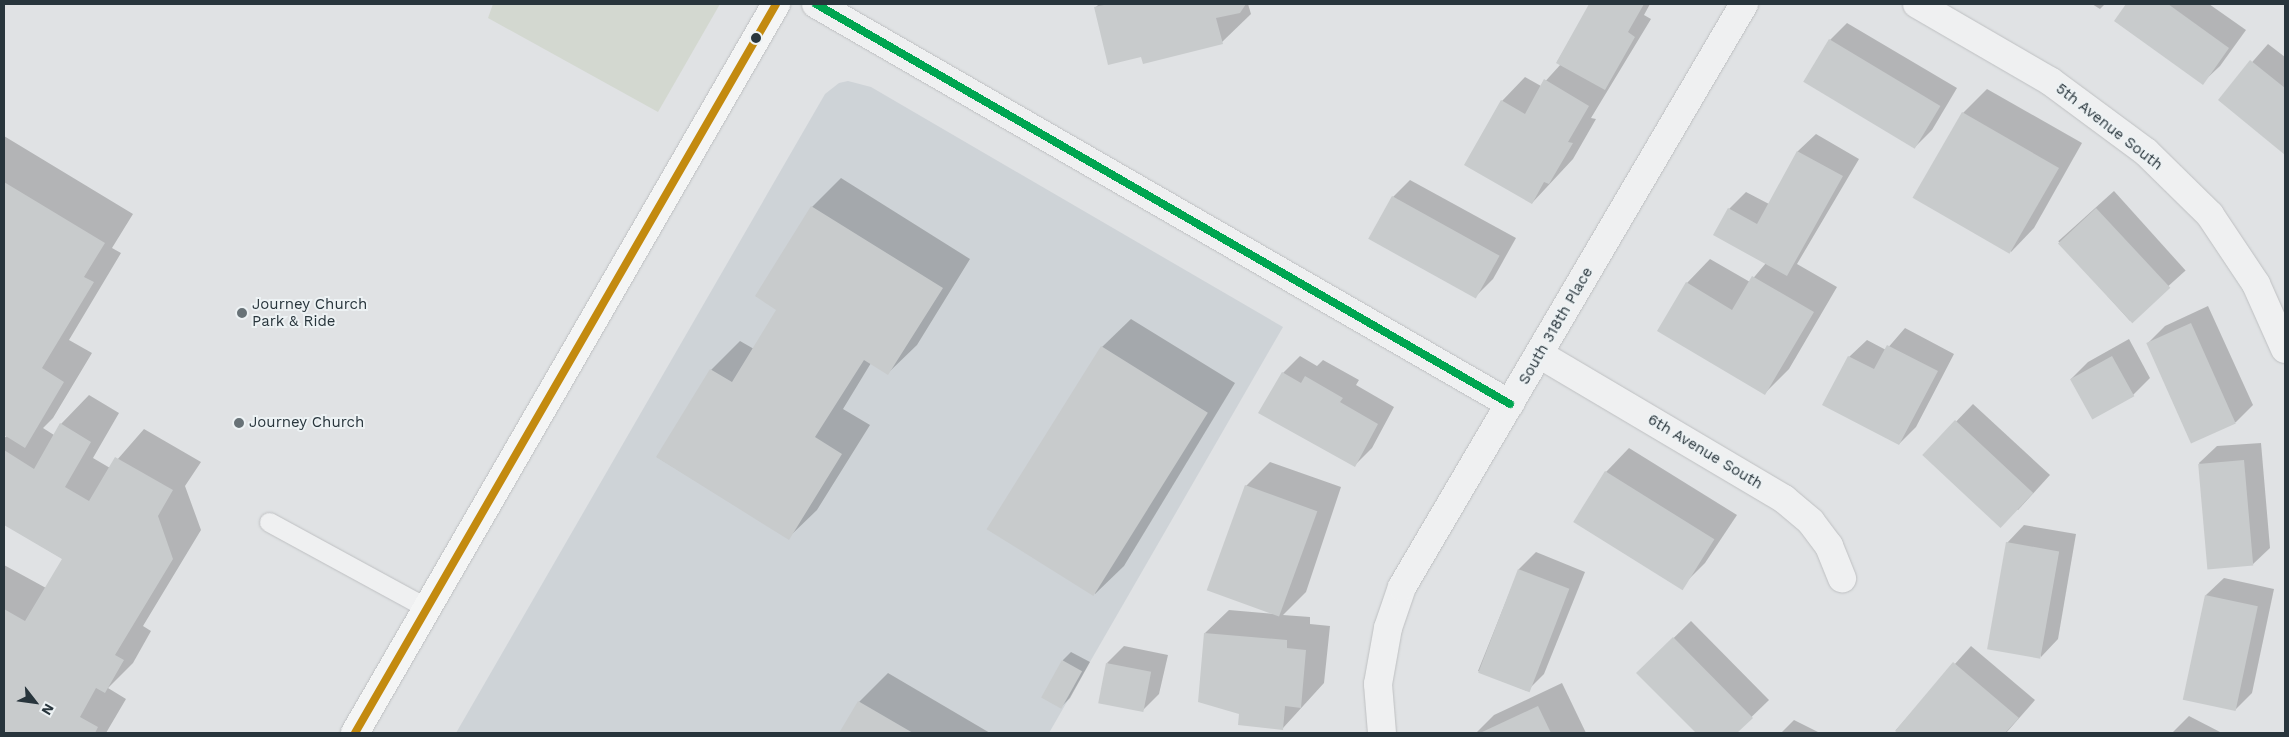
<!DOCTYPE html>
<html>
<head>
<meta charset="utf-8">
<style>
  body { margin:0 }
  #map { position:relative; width:2289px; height:737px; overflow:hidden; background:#e0e2e4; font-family:"Work Sans",sans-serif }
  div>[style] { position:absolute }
  .built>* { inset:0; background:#ced3d7 }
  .green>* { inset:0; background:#d3d8d0 }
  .shadow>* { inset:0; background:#0003; transform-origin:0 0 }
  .building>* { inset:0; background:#c8cbcc; transform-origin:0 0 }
  .roads { filter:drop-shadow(0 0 1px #bec0c2) drop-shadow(0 0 1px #bec0c2) }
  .service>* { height:19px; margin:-9.5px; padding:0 9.5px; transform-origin:9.5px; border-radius:9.5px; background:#eff0f1 }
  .minor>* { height:28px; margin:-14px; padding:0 14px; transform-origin:14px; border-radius:14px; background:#eff0f1 }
  .primary>* { height:28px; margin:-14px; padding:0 14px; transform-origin:14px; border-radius:14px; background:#f4f5f5 }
  .bus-1>* { height:8px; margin:-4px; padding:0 4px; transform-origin:4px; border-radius:4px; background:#00a651 }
  .bus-2>* { height:8px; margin:-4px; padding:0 4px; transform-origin:4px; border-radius:4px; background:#c38a0f }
  .dots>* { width:14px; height:14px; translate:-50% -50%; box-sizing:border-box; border:2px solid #edf2f4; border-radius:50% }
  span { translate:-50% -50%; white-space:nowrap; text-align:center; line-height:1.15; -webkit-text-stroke:4px #edf2f4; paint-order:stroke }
  .street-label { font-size:15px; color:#28353c }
  .poi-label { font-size:15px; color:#28353c }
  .left { translate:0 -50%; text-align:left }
  .frame { position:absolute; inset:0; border:5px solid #28353c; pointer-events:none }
  .north { position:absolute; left:10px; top:677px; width:50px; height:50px; -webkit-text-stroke:4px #edf2f4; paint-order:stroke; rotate:120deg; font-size:14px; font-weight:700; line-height:20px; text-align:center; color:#28353c }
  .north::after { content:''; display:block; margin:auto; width:18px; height:22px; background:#28353c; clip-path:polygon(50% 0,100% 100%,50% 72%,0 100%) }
</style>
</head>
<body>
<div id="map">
  <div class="built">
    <i style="clip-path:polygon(848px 81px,871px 87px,1283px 327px,1049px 733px,456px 733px,825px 94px,839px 83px)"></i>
  </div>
  <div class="green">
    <i style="clip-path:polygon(493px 4px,720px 4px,658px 112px,488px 18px)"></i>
  </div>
  <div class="shadow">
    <i style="clip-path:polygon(1099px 4px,1248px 4px,1251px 14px,1222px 42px,1142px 55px,1095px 8px)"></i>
    <i style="clip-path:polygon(1591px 4px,1650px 4px,1644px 15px,1651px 19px,1591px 118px,1596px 119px,1573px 159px,1532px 203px,1502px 101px,1525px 77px,1541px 86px,1561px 64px,1557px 62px)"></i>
    <i style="clip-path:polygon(2092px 4px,2105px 4px,2100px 9px)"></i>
    <i style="clip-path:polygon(2127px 4px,2209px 4px,2246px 30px,2220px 66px,2202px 83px,2115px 21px)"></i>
    <i style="clip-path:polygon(1847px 23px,1957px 88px,1932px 130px,1915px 147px,1830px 40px)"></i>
    <i style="clip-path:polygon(2268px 44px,2285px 57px,2285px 153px,2219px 100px)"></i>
    <i style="clip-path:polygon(1987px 89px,2082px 143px,2034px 228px,2011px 252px,1963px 113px)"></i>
    <i style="clip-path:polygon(1816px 134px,1859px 159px,1797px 264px,1837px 287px,1789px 369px,1765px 393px,1687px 283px,1710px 259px,1750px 282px,1766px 263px,1729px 209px,1746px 192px,1769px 204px,1798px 151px)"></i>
    <i style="clip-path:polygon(4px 136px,133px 214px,112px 248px,121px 253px,69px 340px,92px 353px,53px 418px,43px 428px,54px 435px,61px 424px,89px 395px,119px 413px,93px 458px,110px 468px,144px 429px,201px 462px,185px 486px,201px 530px,143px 626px,151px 631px,133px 663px,108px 688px,126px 699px,106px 733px,4px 733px,4px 565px,46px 588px,63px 559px,4px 524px,4px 438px,7px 436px,4px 434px)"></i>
    <i style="clip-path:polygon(841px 178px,970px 259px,917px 345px,888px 373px,871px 363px,843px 409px,870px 425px,817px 510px,788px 538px,657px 457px,711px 370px,740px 341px,754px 349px,778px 309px,756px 296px,812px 207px)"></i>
    <i style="clip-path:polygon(1410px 180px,1516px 238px,1493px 279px,1475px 297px,1393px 197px)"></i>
    <i style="left:2114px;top:191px;width:107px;height:75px;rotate:48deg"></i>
    <i style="clip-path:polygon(2208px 306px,2253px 405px,2236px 422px,2192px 442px,2148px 343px,2165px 326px)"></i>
    <i style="clip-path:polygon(1131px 319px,1235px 383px,1124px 566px,1095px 594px,1102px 347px)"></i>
    <i style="clip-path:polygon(1905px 328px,1954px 354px,1916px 427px,1899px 444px,1849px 357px,1867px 340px,1886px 350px)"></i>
    <i style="clip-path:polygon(2129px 339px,2150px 378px,2133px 395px,2071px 379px,2088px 362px)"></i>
    <i style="clip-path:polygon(1300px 356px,1317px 366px,1323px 360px,1359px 380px,1356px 385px,1394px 407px,1372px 448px,1355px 465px,1283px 373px)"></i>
    <i style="clip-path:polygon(1973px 404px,2050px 475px,2018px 510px,1924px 455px)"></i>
    <i style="clip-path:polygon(2261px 443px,2270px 548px,2252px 565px,2199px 463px,2217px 446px)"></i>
    <i style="clip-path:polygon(1629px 448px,1737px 515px,1705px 563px,1681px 587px,1606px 472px)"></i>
    <i style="clip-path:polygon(1270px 462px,1341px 487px,1306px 592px,1283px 615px,1310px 617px,1310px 624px,1330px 626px,1324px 683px,1283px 728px,1241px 713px,1205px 633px,1229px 610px,1274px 614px,1246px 486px)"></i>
    <i style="clip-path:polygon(2024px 525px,2076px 534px,2058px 639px,2041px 657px,2007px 543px)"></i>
    <i style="clip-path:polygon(1536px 552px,1585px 572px,1544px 674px,1527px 691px,1478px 671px,1519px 569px)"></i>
    <i style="clip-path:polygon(2224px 578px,2274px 589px,2252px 693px,2235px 710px,2206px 595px)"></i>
    <i style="clip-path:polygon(1691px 621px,1769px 700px,1735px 733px,1698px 733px,1638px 673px)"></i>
    <i style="clip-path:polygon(1124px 646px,1168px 655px,1159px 694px,1142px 711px,1107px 663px)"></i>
    <i style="clip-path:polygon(1971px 646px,2035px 700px,2006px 733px,1900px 733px,1896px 730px)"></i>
    <i style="clip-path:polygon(1071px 652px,1090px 662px,1070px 698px,1061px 707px,1063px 660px)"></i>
    <i style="clip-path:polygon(888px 673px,990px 733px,841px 733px,859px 702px)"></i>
    <i style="clip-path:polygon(1562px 683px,1586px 733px,1476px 733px,1494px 715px)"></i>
    <i style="clip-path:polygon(2189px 716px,2222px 733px,2172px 733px)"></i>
    <i style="clip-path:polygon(1794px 720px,1820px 733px,1781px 733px)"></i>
  </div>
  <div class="building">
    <i style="clip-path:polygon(1109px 4px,1246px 4px,1240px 13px,1216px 18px,1223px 44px,1143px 64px,1141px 57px,1108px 65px,1094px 7px)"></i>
    <i style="clip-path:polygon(1589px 4px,1644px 4px,1628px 32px,1635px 37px,1605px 90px,1556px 63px)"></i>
    <i style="clip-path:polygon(2126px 4px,2168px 4px,2229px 48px,2203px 85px,2114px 21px)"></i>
    <i style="left:1829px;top:39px;width:130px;height:50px;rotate:31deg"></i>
    <i style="clip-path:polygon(2250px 60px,2285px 88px,2285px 155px,2218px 100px)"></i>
    <i style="clip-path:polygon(1544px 79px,1589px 106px,1568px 142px,1573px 143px,1549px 184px,1544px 182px,1532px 204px,1464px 165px,1501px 100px,1525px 114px)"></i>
    <i style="left:1962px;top:112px;width:112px;height:99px;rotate:30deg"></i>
    <i style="clip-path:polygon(1797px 151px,1843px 176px,1787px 276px,1713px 235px,1728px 208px,1757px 224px)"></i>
    <i style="clip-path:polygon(4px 182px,105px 243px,84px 277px,94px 282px,42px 368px,64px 382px,25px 448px,4px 435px)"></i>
    <i style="left:1392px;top:196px;width:123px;height:49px;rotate:29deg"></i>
    <i style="clip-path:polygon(811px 206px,943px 288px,888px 375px,864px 360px,815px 437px,842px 454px,789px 540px,656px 457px,710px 369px,732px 382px,776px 310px,755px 296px)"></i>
    <i style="left:2096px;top:208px;width:109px;height:52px;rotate:47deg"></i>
    <i style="clip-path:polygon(1752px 276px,1814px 312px,1765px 395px,1657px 331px,1686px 282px,1732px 310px)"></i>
    <i style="left:2191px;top:323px;width:110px;height:49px;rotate:66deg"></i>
    <i style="clip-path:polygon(1887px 345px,1938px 371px,1899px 445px,1822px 405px,1848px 356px,1874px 369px)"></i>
    <i style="left:1101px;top:346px;width:126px;height:216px;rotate:32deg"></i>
    <i style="left:2112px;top:356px;width:46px;height:48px;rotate:61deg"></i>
    <i style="clip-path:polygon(1282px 372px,1301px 383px,1305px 376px,1343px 398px,1340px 402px,1378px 424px,1355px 467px,1258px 413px)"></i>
    <i style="left:1955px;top:420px;width:107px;height:48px;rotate:43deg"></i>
    <i style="clip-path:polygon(60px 423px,91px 442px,65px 487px,89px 501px,115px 457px,173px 490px,158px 516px,173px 559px,115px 655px,124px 660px,105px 693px,96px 688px,80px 717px,98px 727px,95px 733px,4px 733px,4px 609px,25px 621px,62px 559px,4px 525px,4px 450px,34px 469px)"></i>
    <i style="left:2244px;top:460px;width:106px;height:46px;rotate:85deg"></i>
    <i style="left:1605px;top:471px;width:129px;height:60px;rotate:32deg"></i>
    <i style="left:1245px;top:485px;width:77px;height:112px;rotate:20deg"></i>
    <i style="left:2006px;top:542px;width:54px;height:109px;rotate:10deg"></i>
    <i style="left:1518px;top:569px;width:55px;height:111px;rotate:21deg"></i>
    <i style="left:2205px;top:595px;width:54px;height:107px;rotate:12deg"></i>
    <i style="clip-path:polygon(1204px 633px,1287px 640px,1287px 648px,1306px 650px,1301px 708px,1285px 706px,1283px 730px,1238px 725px,1239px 714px,1198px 702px)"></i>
    <i style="clip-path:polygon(1673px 637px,1753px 718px,1737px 733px,1696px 733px,1636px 673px)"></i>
    <i style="left:1062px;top:660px;width:23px;height:43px;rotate:29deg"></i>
    <i style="clip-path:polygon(1953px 662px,2019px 718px,2005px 733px,1898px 733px,1895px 731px)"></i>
    <i style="left:1106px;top:663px;width:46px;height:41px;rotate:11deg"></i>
    <i style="clip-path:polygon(858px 701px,913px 733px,839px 733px)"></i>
    <i style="clip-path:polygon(1538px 706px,1551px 733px,1480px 733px)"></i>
  </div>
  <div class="roads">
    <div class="service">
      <i style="left:269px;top:522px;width:180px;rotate:28.6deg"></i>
    </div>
    <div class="minor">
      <i style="left:816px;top:4px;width:801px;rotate:29.96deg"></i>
      <i style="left:1917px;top:4px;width:154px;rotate:30.1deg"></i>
      <i style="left:2050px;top:81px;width:119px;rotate:36.5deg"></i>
      <i style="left:2146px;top:152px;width:90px;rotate:44.5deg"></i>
      <i style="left:2210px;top:215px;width:83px;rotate:56.3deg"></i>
      <i style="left:2256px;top:284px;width:71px;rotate:66deg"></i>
      <i style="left:1539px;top:354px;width:285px;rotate:30.6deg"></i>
      <i style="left:1784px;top:499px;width:35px;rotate:40deg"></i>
      <i style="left:1811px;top:522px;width:30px;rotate:53deg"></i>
      <i style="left:1829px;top:546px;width:35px;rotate:68deg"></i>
      <i style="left:1382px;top:733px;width:49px;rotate:-94.7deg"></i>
      <i style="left:1378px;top:684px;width:57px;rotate:-79.9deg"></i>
      <i style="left:1388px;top:628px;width:43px;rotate:-71.1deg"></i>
      <i style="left:1402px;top:587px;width:676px;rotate:-59.6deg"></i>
    </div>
    <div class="primary">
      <i style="left:355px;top:733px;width:842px;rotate:-59.99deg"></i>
    </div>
  </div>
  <div class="bus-1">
    <i style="left:816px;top:4px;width:801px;rotate:29.96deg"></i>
  </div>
  <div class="bus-2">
    <i style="left:355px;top:733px;width:842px;rotate:-59.99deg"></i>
  </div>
  <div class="dots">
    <i style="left:756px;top:38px;background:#28353c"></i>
    <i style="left:242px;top:313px;background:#687277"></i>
    <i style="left:239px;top:423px;background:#687277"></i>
  </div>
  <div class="street-label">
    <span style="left:2109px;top:127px;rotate:38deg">5th Avenue South</span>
    <span style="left:1556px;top:326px;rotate:-60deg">South 318th Place</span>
    <span style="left:1705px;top:452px;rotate:31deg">6th Avenue South</span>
  </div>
  <div class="poi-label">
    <span class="left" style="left:252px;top:313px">Journey Church<br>Park &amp; Ride</span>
    <span class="left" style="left:249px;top:423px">Journey Church</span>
  </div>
  <div class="frame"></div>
  <div class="north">N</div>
</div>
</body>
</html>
